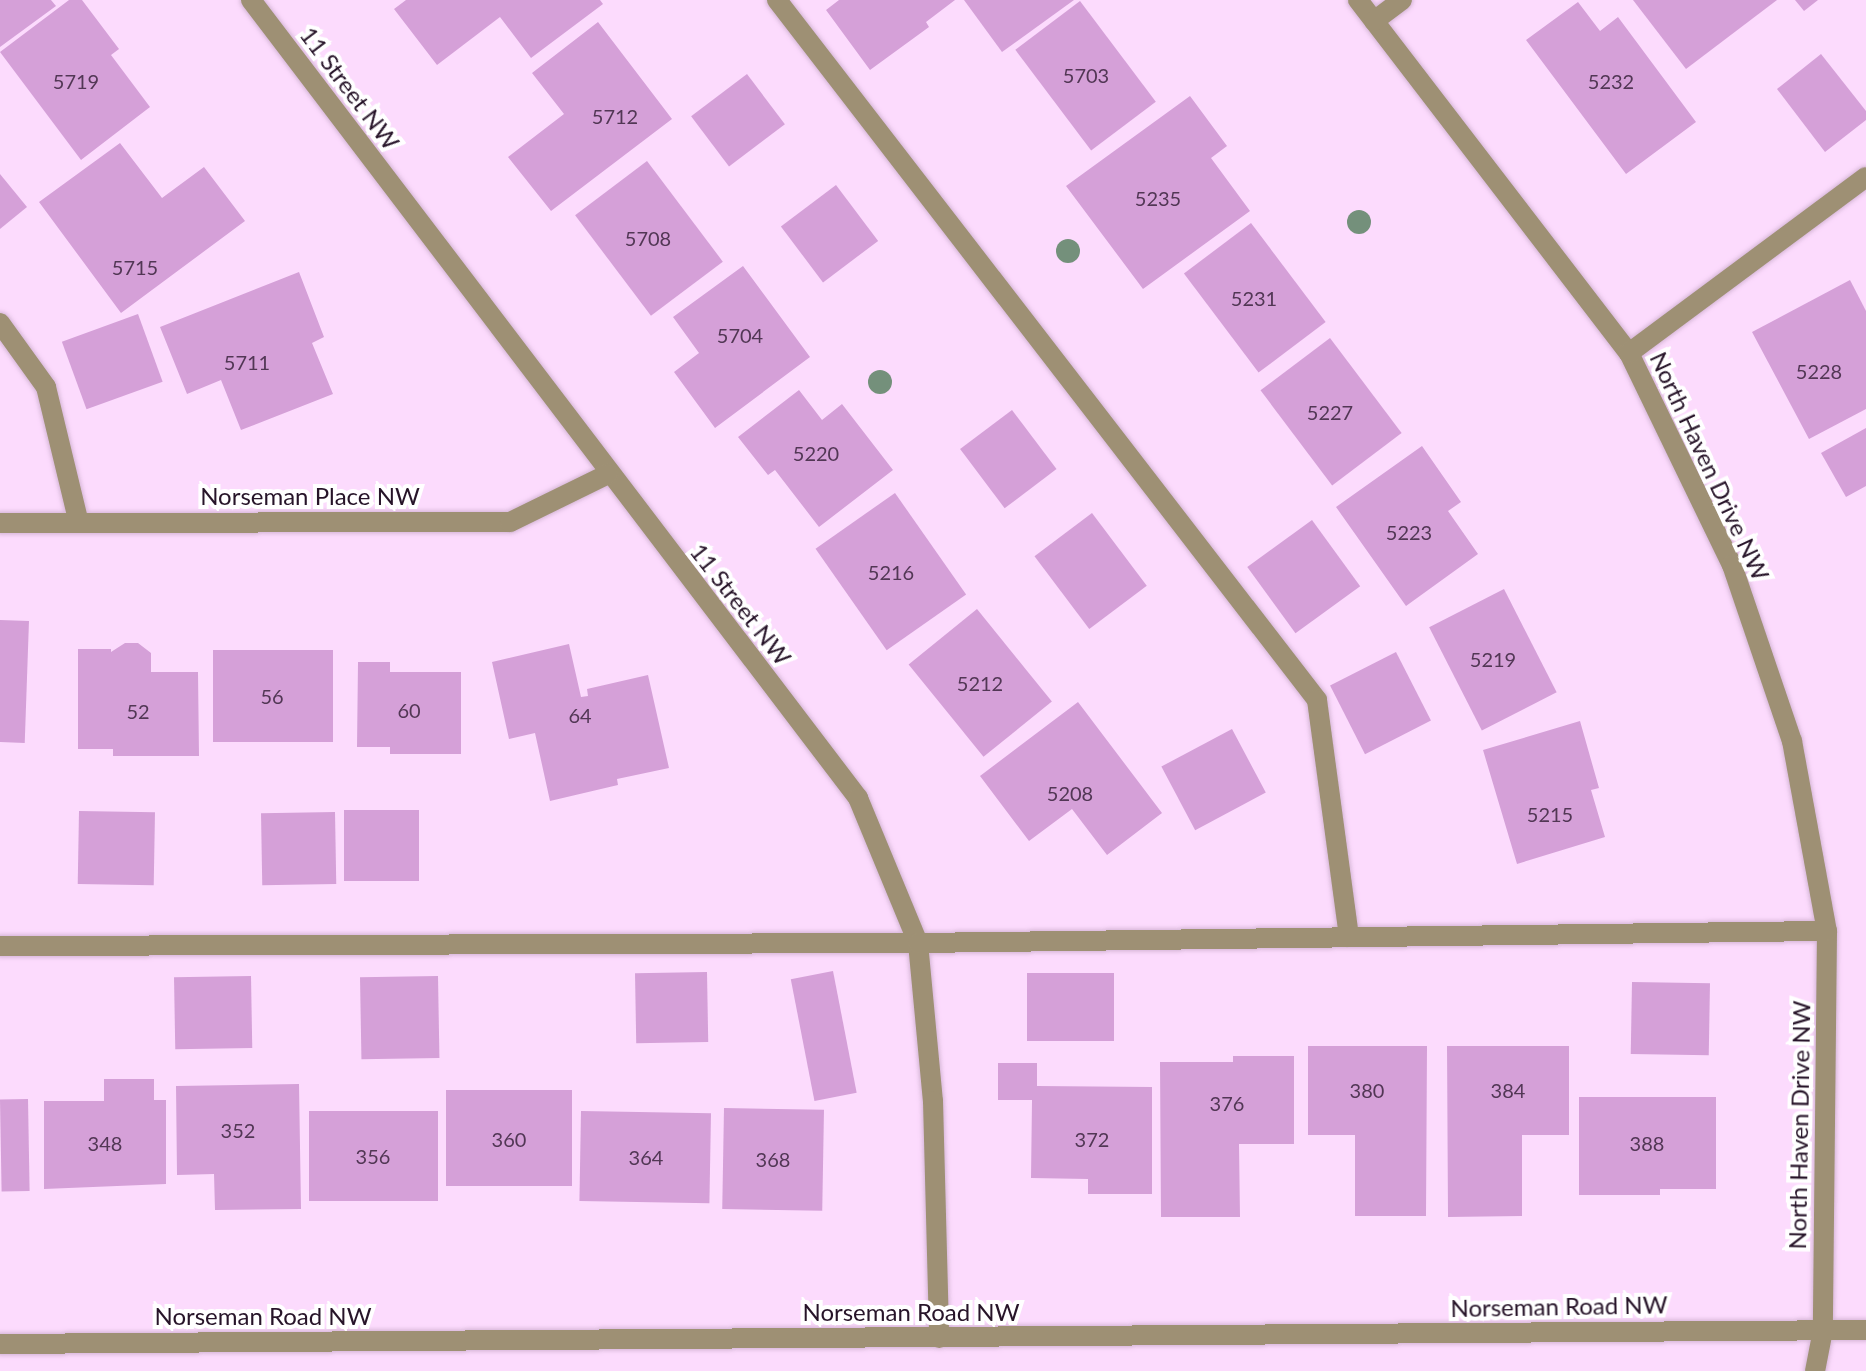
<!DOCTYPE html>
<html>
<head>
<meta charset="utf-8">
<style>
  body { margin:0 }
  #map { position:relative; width:1866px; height:1371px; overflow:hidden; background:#fcdbfd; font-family:Lato,sans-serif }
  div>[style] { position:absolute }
  .building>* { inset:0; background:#d5a0d8; transform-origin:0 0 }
  .roads { filter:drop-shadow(0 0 2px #d6b7d7) drop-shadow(0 0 2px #d6b7d7) }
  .minor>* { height:20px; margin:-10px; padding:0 10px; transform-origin:10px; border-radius:10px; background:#9e9074 }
  .trees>* { width:24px; height:24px; margin:-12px; border-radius:50%; background:#74907b }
  span { translate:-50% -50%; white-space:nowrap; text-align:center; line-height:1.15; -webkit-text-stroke:8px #fff; paint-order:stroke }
  .number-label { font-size:20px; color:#523755 }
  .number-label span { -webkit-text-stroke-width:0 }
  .street-label { font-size:24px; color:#271429 }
</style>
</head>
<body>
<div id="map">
  <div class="building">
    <i style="clip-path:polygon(0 0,51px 0,56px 6px,0 47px)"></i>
    <i style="clip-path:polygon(69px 0,82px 0,119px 49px,111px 55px,150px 107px,81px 160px,0 52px)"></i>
    <i style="clip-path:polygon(406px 0,600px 0,603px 4px,531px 58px,500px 17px,437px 65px,394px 9px)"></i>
    <i style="clip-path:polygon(839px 0,955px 0,926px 22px,929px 27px,870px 70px,826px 10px)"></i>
    <i style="clip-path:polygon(964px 0,1074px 0,1002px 52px)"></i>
    <i style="clip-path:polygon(1633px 0,1777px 0,1686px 69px)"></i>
    <i style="clip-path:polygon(1795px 0,1818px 0,1804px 11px)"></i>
    <i style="left:1080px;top:1px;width:126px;height:81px;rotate:53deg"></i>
    <i style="clip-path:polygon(1578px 2px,1600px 31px,1618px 17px,1696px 122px,1626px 174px,1526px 40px)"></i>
    <i style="clip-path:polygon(598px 22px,672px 119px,551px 211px,508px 157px,564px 114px,532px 73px)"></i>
    <i style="clip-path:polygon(1821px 54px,1866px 111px,1866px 120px,1825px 152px,1777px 89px)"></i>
    <i style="left:747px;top:74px;width:63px;height:70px;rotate:53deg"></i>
    <i style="clip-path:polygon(1190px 96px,1227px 146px,1211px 158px,1250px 211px,1143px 289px,1066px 186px)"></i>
    <i style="clip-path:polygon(120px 143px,162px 198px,204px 167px,245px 221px,121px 313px,39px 202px)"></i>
    <i style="left:647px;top:161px;width:126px;height:90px;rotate:53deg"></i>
    <i style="clip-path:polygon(0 174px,27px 207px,0 229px)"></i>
    <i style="left:836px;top:185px;width:70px;height:69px;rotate:53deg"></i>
    <i style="left:1251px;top:223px;width:124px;height:84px;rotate:53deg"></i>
    <i style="clip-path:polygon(743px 266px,810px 357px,715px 428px,674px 372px,699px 353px,673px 317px)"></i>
    <i style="clip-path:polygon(299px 272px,324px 337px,312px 343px,333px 394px,241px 430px,221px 380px,187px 394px,160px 327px)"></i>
    <i style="clip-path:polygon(1850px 280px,1866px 311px,1866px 409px,1809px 439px,1752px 332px)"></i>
    <i style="left:138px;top:314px;width:72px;height:81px;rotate:70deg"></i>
    <i style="left:1330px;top:338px;width:119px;height:87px;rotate:53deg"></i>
    <i style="clip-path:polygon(799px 390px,822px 420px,842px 404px,893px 470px,819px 527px,775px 470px,768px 475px,738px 437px)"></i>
    <i style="left:1012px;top:410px;width:74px;height:65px;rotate:53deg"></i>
    <i style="clip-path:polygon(1866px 428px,1866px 486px,1846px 497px,1821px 453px)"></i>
    <i style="clip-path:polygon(1422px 446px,1461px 502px,1448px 511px,1478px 554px,1406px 606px,1336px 507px)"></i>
    <i style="left:895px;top:493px;width:124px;height:97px;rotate:55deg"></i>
    <i style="left:1092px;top:513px;width:91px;height:72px;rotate:53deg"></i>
    <i style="left:1312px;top:520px;width:82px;height:80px;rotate:54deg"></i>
    <i style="left:1504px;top:589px;width:116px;height:84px;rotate:63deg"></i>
    <i style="left:977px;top:609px;width:119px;height:88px;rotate:51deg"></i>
    <i style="left:0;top:620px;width:29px;height:122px;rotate:2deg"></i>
    <i style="clip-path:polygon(125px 643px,138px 643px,151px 653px,151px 672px,198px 672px,199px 756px,113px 756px,113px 749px,78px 749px,78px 649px,111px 649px,111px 652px)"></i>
    <i style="clip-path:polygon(569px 644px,581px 697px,588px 696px,587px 689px,648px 675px,669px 768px,617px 779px,618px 785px,550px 801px,535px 733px,509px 739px,492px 662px)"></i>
    <i style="left:213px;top:650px;width:120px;height:92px"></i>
    <i style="left:1396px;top:652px;width:77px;height:74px;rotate:63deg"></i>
    <i style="clip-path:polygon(358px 662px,390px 662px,390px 672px,461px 672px,461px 754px,390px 754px,390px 747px,357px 747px)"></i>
    <i style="clip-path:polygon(1078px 702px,1162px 813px,1107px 855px,1072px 809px,1029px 841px,980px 776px)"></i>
    <i style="clip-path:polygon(1580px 721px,1599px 788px,1591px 790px,1605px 837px,1517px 864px,1483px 750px)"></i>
    <i style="left:1232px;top:729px;width:72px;height:80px;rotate:62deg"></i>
    <i style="left:344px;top:810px;width:75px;height:71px"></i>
    <i style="left:79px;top:811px;width:76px;height:73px;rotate:1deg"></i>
    <i style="left:335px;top:812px;width:72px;height:74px;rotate:89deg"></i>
    <i style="left:833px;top:971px;width:124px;height:43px;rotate:79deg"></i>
    <i style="left:707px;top:972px;width:70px;height:72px;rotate:89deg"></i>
    <i style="left:1027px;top:973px;width:87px;height:68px"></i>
    <i style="left:251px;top:976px;width:72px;height:77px;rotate:89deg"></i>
    <i style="left:438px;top:976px;width:82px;height:78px;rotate:89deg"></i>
    <i style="left:1632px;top:982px;width:78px;height:72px;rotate:1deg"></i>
    <i style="clip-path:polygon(1308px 1046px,1427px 1046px,1426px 1216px,1355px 1216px,1355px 1135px,1308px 1135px)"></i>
    <i style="clip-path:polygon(1447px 1046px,1569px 1046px,1569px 1135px,1522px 1135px,1522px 1216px,1448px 1217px)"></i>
    <i style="clip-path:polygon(1233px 1056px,1294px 1056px,1294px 1144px,1239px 1144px,1240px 1217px,1161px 1217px,1160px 1062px,1233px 1062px)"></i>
    <i style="clip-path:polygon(998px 1063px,1037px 1063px,1037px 1086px,1152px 1087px,1152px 1194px,1088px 1194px,1088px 1179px,1031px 1178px,1032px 1100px,998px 1100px)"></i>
    <i style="clip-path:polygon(104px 1079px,154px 1079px,154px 1100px,166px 1100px,166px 1184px,44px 1189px,44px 1101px,104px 1101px)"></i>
    <i style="clip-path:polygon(299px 1084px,301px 1209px,215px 1210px,214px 1174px,177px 1175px,176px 1086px)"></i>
    <i style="left:446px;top:1090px;width:126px;height:96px"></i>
    <i style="clip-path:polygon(1579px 1097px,1716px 1097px,1716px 1189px,1660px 1189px,1660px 1195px,1579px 1195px)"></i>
    <i style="left:28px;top:1099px;width:92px;height:28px;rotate:89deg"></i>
    <i style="left:724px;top:1108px;width:100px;height:101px;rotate:1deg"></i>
    <i style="left:309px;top:1111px;width:129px;height:90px"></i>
    <i style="left:581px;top:1111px;width:130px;height:90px;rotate:1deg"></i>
  </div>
  <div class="roads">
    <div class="minor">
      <i style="left:251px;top:0;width:1003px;rotate:52.74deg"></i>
      <i style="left:858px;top:798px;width:157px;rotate:67.5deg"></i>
      <i style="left:918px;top:943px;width:159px;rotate:84.6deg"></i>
      <i style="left:933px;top:1101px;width:237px;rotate:88.5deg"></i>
      <i style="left:777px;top:0;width:884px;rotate:52.35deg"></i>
      <i style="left:1317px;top:700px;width:239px;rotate:82.3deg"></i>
      <i style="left:1358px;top:0;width:445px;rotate:52.5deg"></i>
      <i style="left:1629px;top:353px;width:236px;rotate:64.1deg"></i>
      <i style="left:1732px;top:565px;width:186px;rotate:71.2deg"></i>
      <i style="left:1792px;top:741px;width:193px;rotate:79.6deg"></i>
      <i style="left:1827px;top:931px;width:399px;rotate:90.6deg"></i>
      <i style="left:1823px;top:1330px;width:42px;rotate:101deg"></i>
      <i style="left:1374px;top:21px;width:35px;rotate:-37deg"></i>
      <i style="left:0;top:323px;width:79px;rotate:54.3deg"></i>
      <i style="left:46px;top:387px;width:140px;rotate:76.4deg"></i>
      <i style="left:1629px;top:353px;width:295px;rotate:-36.6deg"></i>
      <i style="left:0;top:523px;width:510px;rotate:-0.11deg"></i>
      <i style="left:510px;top:522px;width:109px;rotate:-26.1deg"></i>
      <i style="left:0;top:946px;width:918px;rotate:-0.19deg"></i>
      <i style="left:918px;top:943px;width:909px;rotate:-0.76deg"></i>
      <i style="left:0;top:1344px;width:1866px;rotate:-0.43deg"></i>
    </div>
  </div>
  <div class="trees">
    <i style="left:1359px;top:222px"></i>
    <i style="left:1068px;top:251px"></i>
    <i style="left:880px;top:382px"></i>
  </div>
  <div class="number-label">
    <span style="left:1086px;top:75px">5703</span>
    <span style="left:76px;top:81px">5719</span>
    <span style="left:1611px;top:81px">5232</span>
    <span style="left:615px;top:116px">5712</span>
    <span style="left:1158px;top:198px">5235</span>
    <span style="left:648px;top:238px">5708</span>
    <span style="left:135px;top:267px">5715</span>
    <span style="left:1254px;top:298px">5231</span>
    <span style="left:740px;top:335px">5704</span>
    <span style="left:247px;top:362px">5711</span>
    <span style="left:1819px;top:371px">5228</span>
    <span style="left:1330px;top:412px">5227</span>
    <span style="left:816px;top:453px">5220</span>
    <span style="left:1409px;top:532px">5223</span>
    <span style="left:891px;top:572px">5216</span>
    <span style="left:1493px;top:659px">5219</span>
    <span style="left:980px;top:683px">5212</span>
    <span style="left:272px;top:696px">56</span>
    <span style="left:409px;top:710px">60</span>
    <span style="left:138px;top:711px">52</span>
    <span style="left:580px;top:715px">64</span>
    <span style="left:1070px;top:793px">5208</span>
    <span style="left:1550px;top:814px">5215</span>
    <span style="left:1367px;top:1090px">380</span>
    <span style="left:1508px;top:1090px">384</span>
    <span style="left:1227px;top:1103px">376</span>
    <span style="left:238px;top:1130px">352</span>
    <span style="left:509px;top:1139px">360</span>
    <span style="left:1092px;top:1139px">372</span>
    <span style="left:105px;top:1143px">348</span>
    <span style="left:1647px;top:1143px">388</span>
    <span style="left:373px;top:1156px">356</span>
    <span style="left:646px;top:1157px">364</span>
    <span style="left:773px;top:1159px">368</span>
  </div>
  <div class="street-label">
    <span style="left:350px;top:88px;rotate:53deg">11 Street NW</span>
    <span style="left:1710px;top:466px;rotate:65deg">North Haven Drive NW</span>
    <span style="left:310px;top:496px">Norseman Place NW</span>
    <span style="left:741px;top:604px;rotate:52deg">11 Street NW</span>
    <span style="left:1799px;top:1125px;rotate:-89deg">North Haven Drive NW</span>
    <span style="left:1559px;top:1306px;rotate:-1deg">Norseman Road NW</span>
    <span style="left:911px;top:1312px">Norseman Road NW</span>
    <span style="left:263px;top:1316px">Norseman Road NW</span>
  </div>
</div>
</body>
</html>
